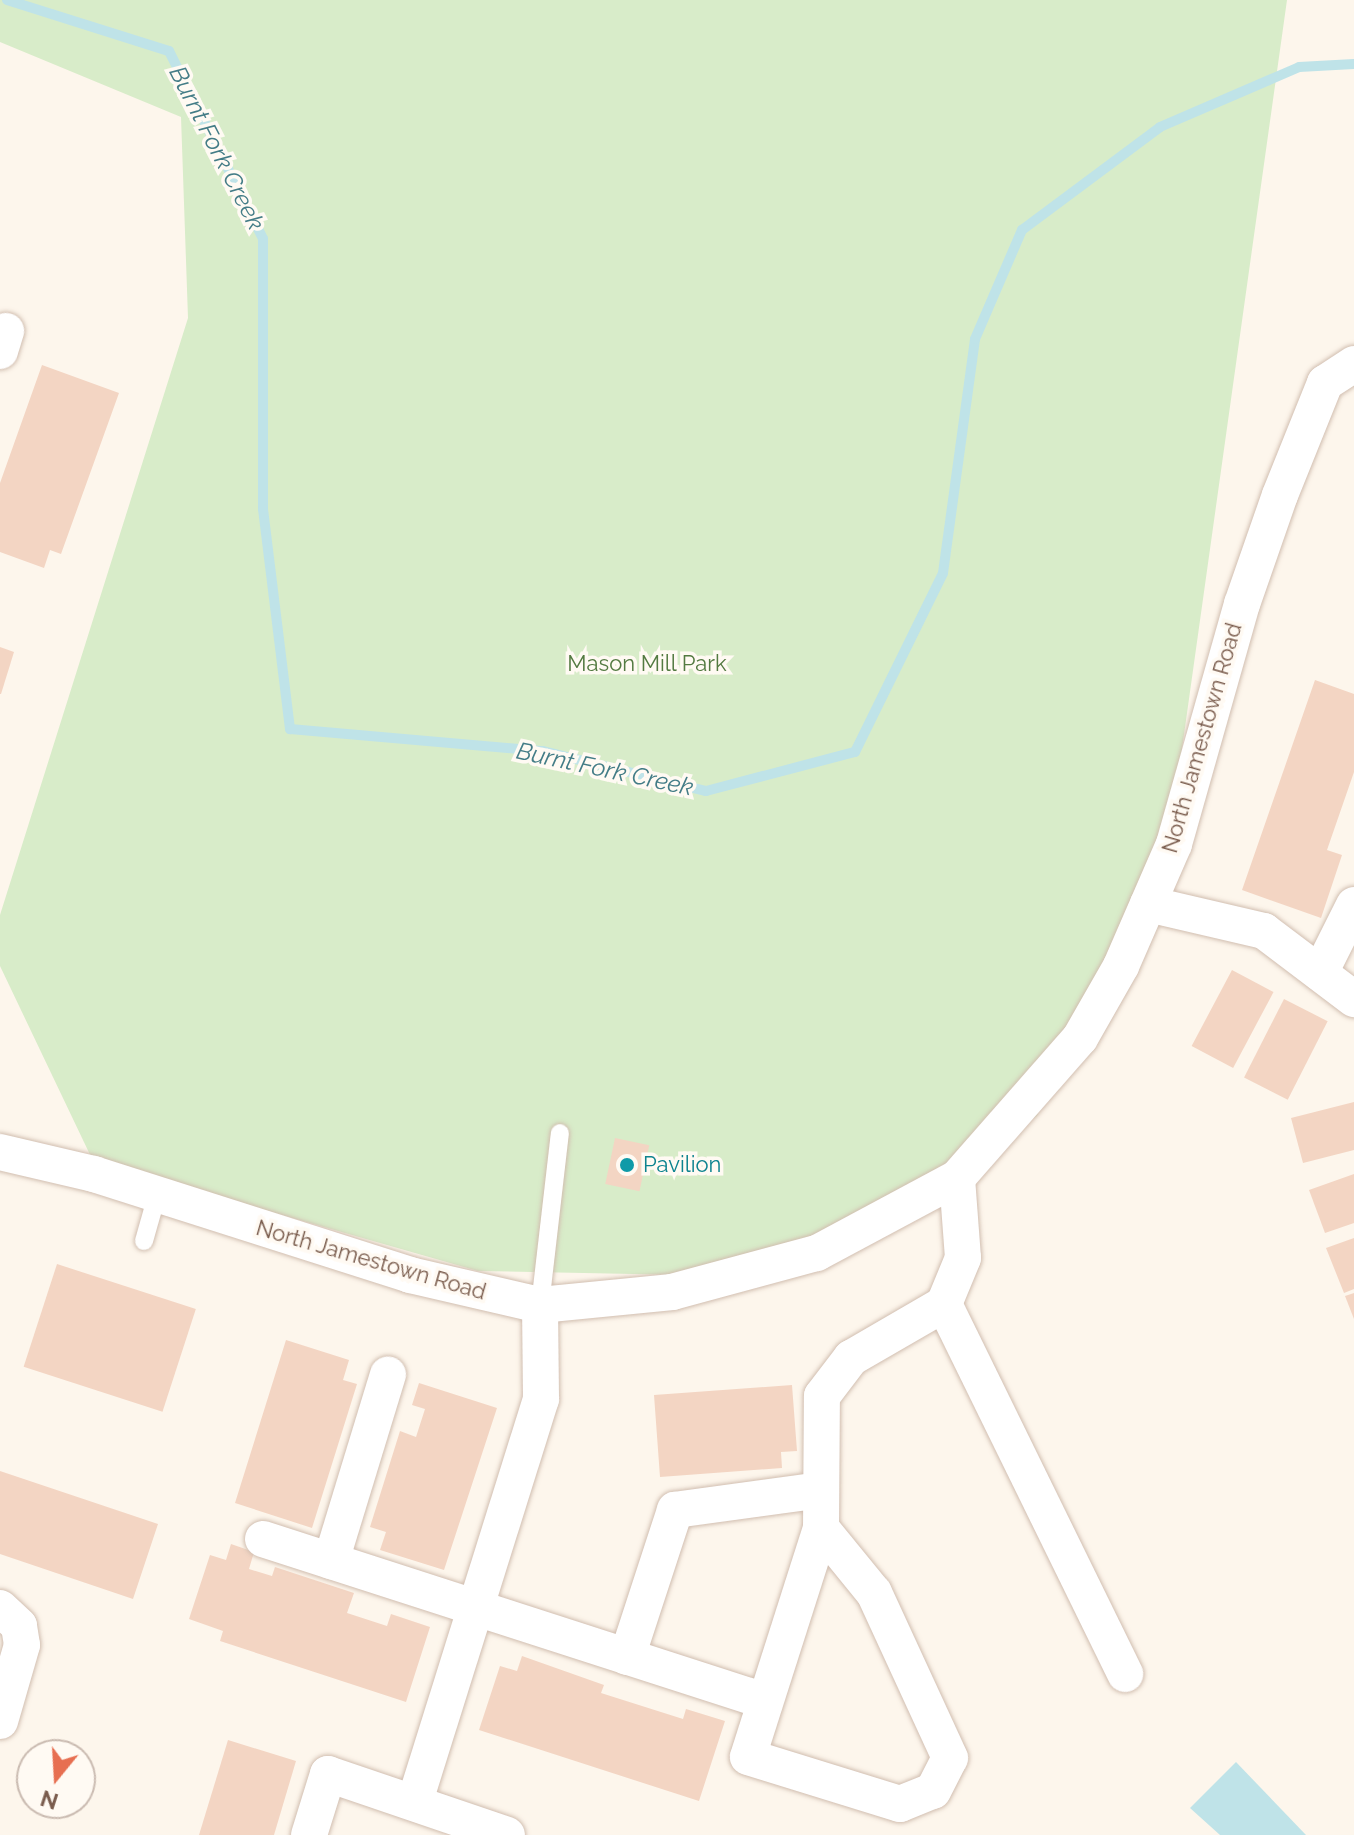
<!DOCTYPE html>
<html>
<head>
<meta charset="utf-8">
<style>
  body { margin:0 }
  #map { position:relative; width:1354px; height:1835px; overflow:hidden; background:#fdf6ec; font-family:Raleway,sans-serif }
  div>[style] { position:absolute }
  .green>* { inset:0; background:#d8ecc9 }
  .water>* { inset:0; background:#bfe3e8 }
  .stream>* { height:10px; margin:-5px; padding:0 5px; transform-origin:5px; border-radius:5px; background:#bfe3e8 }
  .building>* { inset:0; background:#f3d5c3; transform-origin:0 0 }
  .roads { filter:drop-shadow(0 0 2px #d1beb0) drop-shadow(0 0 2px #d1beb0) }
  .lane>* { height:18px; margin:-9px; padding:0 9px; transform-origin:9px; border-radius:9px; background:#fff }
  .street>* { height:36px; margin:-18px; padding:0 18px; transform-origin:18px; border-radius:18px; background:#fff }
  .dots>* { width:22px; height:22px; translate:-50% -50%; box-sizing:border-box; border:4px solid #fffaf3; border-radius:50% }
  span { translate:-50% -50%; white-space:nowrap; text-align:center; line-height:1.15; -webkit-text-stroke:7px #fffaf3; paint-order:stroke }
  .park-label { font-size:22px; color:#537a41 }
  .street-label { font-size:22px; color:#7a5c4d }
  .culture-label { font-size:22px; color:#0d838f }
  .left { translate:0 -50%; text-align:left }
  .water-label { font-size:24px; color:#437c86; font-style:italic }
  .north { position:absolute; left:16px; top:1739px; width:80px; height:80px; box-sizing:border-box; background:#fffaf3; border:2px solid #cabbb1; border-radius:50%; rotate:198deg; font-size:22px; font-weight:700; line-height:32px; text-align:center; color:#7a5c4d }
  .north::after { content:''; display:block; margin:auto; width:28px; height:36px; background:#e76f51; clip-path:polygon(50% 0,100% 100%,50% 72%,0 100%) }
</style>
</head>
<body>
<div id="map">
  <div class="green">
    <i style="clip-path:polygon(0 0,1287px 0,1173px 813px,1037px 1116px,861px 1228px,684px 1275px,478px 1271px,93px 1161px,0 966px,0 915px,188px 318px,181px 117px,0 42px)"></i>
  </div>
  <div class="water">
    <i style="clip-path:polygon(1236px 1762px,1306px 1835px,1220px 1835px,1190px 1808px)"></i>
  </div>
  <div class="stream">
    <i style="left:7px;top:0;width:170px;rotate:17.5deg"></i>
    <i style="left:169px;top:51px;width:210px;rotate:63.4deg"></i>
    <i style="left:263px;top:239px;width:270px;rotate:90deg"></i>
    <i style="left:263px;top:509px;width:222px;rotate:83deg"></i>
    <i style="left:290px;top:729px;width:254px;rotate:5deg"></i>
    <i style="left:543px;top:751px;width:168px;rotate:13.8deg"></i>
    <i style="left:706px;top:791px;width:154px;rotate:-14.7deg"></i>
    <i style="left:855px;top:752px;width:199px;rotate:-63.8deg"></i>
    <i style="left:943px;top:573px;width:236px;rotate:-82.2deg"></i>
    <i style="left:975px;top:339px;width:119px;rotate:-66.7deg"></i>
    <i style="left:1022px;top:230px;width:172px;rotate:-36.7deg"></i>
    <i style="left:1160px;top:127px;width:151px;rotate:-23.3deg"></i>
    <i style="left:1299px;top:67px;width:55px;rotate:-3.1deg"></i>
  </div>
  <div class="building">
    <i style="clip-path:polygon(42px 365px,119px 393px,61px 554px,50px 550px,44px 568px,0 552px,0 483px)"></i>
    <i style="clip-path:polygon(0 647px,14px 652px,1px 694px,0 694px)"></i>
    <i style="clip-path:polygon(1315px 680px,1354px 694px,1354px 772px,1327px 850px,1342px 855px,1321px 918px,1242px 890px)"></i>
    <i style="left:1232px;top:970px;width:47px;height:86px;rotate:28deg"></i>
    <i style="left:1284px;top:999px;width:49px;height:88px;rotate:27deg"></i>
    <i style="clip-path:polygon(1354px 1102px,1354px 1150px,1303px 1163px,1291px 1118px)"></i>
    <i style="left:615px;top:1138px;width:35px;height:47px;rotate:12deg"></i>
    <i style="clip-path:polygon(1354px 1174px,1354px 1223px,1325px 1233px,1309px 1190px)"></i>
    <i style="clip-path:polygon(1354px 1238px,1354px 1289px,1344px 1293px,1326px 1248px)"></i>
    <i style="left:57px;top:1264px;width:146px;height:108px;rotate:18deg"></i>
    <i style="clip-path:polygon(1354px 1293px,1354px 1319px,1345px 1296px)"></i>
    <i style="clip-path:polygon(286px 1340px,349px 1360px,343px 1380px,357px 1384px,312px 1528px,235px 1503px)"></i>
    <i style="clip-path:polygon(419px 1383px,497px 1408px,444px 1570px,380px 1550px,386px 1532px,370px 1527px,400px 1431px,416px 1437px,425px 1409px,412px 1405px)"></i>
    <i style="clip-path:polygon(792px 1385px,797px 1451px,781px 1452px,782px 1468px,660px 1477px,654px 1395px)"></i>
    <i style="clip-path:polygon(0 1471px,158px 1524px,133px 1599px,0 1554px)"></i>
    <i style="clip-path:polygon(231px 1544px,254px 1552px,249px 1569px,272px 1576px,275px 1567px,354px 1593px,347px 1613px,387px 1626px,391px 1614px,430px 1627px,406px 1702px,220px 1641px,223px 1631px,189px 1619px,210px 1555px,226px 1560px)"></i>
    <i style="clip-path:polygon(522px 1656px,604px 1685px,601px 1693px,683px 1719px,686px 1709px,725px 1721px,699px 1801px,479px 1730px,500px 1666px,517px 1671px)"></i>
    <i style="clip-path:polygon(228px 1740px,296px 1761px,274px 1835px,199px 1835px)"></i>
  </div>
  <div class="roads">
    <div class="lane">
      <i style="left:144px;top:1241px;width:48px;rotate:-74.2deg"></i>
      <i style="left:540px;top:1305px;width:173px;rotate:-83.4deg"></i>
    </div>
    <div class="street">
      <i style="left:0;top:351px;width:21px;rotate:-73deg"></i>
      <i style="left:1148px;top:904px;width:119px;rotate:13.1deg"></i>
      <i style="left:1264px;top:931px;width:113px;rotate:37.1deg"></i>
      <i style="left:1320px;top:973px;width:76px;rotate:-63.4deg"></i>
      <i style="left:0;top:1152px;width:97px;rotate:13.2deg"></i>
      <i style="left:94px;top:1174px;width:332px;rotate:17.7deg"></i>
      <i style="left:410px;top:1275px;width:133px;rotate:13deg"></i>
      <i style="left:540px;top:1305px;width:133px;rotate:-5.6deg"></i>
      <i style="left:672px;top:1292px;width:150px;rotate:-15.1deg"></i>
      <i style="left:817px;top:1253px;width:159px;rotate:-28.2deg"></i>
      <i style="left:957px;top:1178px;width:186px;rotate:-48.7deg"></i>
      <i style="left:1080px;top:1038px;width:83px;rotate:-60.3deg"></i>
      <i style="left:1121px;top:966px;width:133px;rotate:-66.5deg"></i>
      <i style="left:1174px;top:844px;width:249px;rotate:-74.2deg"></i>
      <i style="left:1242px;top:604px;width:115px;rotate:-70.8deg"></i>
      <i style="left:1280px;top:495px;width:121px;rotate:-68.1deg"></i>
      <i style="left:1325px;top:383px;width:35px;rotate:-33deg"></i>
      <i style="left:944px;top:1304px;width:412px;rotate:63.9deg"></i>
      <i style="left:821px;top:1528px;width:240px;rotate:107.7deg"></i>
      <i style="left:748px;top:1757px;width:159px;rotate:17.2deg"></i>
      <i style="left:900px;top:1804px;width:35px;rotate:-22deg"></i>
      <i style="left:933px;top:1791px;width:37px;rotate:-63deg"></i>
      <i style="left:950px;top:1758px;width:182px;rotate:-114.7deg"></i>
      <i style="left:874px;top:1593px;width:84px;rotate:-129.2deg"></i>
      <i style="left:821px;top:1528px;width:132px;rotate:-89.6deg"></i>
      <i style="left:822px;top:1396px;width:48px;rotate:-52.7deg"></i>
      <i style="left:851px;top:1358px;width:108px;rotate:-30.1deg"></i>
      <i style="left:944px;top:1304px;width:50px;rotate:-67.6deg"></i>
      <i style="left:963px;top:1258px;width:80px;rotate:-94.3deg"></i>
      <i style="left:263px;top:1539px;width:527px;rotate:17.89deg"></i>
      <i style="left:331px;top:1561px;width:195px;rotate:-73deg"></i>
      <i style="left:0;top:1608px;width:26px;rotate:43deg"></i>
      <i style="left:19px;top:1626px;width:19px;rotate:81deg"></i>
      <i style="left:22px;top:1645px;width:79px;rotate:106.1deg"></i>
      <i style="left:627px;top:1657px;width:155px;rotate:-71.9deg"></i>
      <i style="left:675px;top:1510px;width:147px;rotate:-7.8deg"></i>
      <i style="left:415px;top:1801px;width:421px;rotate:-72.6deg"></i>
      <i style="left:541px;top:1399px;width:94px;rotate:-90.6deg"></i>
      <i style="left:309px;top:1835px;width:64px;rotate:-72.7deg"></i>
      <i style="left:328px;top:1774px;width:189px;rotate:18.8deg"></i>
    </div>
  </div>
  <div class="dots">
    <i style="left:627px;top:1165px;background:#0f9aa8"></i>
  </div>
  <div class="park-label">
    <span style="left:647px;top:664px">Mason Mill Park</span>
  </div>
  <div class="street-label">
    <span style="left:1202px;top:738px;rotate:-74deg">North Jamestown Road</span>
    <span style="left:371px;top:1260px;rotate:16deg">North Jamestown Road</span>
  </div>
  <div class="culture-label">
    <span class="left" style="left:643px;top:1165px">Pavilion</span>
  </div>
  <div class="water-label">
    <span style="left:217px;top:148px;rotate:63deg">Burnt Fork Creek</span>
    <span style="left:605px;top:769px;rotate:12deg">Burnt Fork Creek</span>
  </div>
  <div class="north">N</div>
</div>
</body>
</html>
